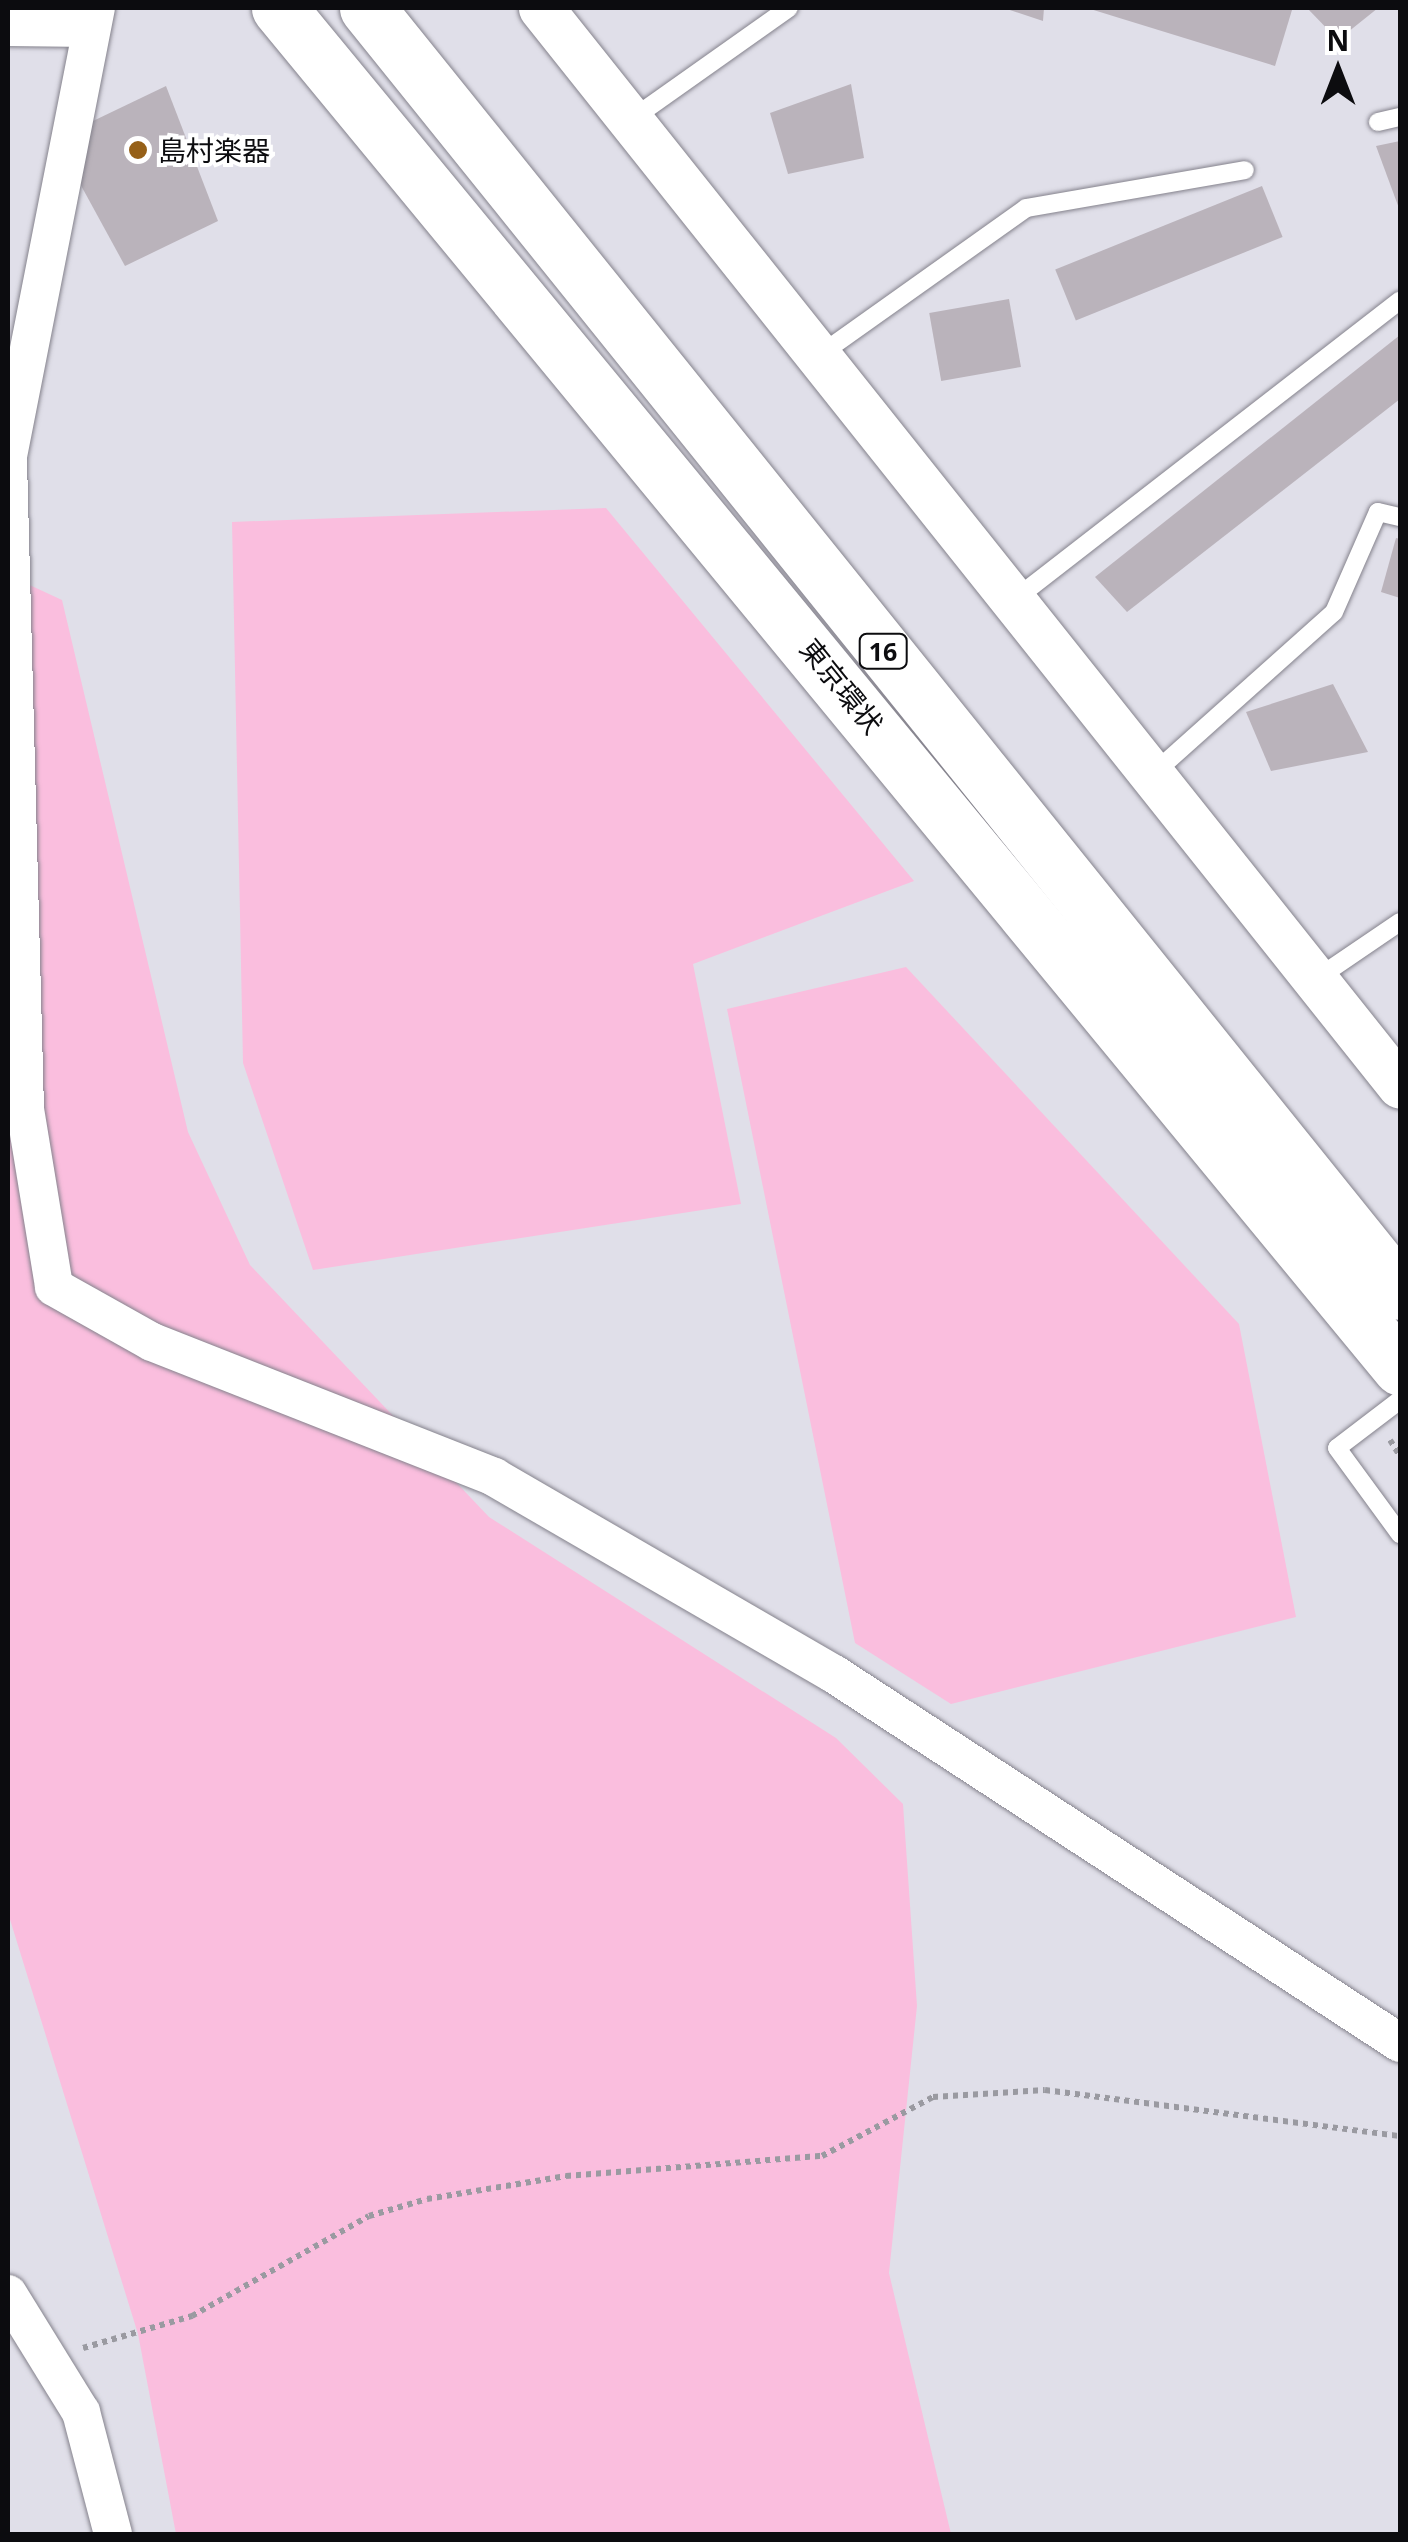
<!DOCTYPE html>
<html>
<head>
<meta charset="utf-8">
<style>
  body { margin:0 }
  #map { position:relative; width:1408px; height:2542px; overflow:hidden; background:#e0dfe9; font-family:"Noto Sans","Noto Sans JP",sans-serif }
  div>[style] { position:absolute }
  .green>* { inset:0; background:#fabede }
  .building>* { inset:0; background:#bab3bb; transform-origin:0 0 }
  .path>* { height:6px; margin-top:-3px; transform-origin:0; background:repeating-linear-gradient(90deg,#9a9aa1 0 5px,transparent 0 10px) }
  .roads { filter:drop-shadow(0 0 2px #84828c) drop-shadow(0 0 2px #84828c) }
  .service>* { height:18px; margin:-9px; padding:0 9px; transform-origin:9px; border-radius:9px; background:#fff }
  .minor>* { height:38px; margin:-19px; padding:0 19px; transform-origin:19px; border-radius:19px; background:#fff }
  .tertiary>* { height:45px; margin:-22.5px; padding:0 22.5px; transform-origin:22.5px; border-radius:22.5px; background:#fff }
  .trunk>* { height:55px; margin:-27.5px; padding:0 27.5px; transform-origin:27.5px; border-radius:27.5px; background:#fff }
  .dots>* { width:28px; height:28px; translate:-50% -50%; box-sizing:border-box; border:5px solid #fff; border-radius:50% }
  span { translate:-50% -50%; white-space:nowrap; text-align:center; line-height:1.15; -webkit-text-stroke:8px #fff; paint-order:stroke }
  .shield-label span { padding:2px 8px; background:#fff; border:2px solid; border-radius:8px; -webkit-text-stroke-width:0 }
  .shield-label { font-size:25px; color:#0c0c0f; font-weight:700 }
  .poi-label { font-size:28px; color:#0c0c0f }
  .left { translate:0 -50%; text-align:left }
  .street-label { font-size:28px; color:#0c0c0f }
  .frame { position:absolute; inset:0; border:10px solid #0c0c0f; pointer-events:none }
  .north { position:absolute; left:1288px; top:20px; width:100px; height:100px; -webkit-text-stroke:8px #fff; paint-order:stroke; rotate:0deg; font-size:28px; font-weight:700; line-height:40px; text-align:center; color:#0c0c0f }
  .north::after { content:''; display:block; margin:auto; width:35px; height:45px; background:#0c0c0f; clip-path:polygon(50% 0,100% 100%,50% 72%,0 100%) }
</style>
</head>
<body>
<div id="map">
  <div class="green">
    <i style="clip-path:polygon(606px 508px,914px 881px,693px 964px,741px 1204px,313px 1270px,243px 1063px,232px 522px)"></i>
    <i style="clip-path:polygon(8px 575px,62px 600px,188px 1132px,250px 1265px,489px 1517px,836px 1738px,903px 1804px,917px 2006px,889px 2273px,951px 2534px,176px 2534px,138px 2334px,8px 1913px)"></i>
    <i style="clip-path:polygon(906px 967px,1239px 1324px,1296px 1617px,951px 1704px,855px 1643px,727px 1009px)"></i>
  </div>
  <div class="building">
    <i style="clip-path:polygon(1004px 8px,1044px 8px,1043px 21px)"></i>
    <i style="clip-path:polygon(1087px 8px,1283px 8px,1292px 10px,1275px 66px)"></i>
    <i style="clip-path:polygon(1307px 8px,1378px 8px,1338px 40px)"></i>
    <i style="clip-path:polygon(851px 84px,864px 158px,788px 174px,770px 113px)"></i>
    <i style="clip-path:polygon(166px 86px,218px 221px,125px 266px,78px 180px,93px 121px)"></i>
    <i style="clip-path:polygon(1400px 141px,1400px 211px,1376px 146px)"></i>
    <i style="left:1262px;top:186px;width:55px;height:223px;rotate:68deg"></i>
    <i style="left:1009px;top:299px;width:69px;height:81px;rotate:80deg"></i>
    <i style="clip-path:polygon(1400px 335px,1400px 399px,1127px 612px,1095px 577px)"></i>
    <i style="clip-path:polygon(1396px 538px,1400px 539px,1400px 598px,1381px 592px)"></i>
    <i style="clip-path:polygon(1333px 684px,1368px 752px,1271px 771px,1246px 712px)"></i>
  </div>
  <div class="path">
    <i style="left:1390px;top:1440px;width:19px;rotate:58deg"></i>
    <i style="left:83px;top:2348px;width:114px;rotate:-16.4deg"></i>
    <i style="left:192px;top:2316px;width:203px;rotate:-29.5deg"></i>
    <i style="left:369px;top:2216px;width:60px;rotate:-16.3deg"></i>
    <i style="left:427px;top:2199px;width:141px;rotate:-9.4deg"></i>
    <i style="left:566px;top:2176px;width:257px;rotate:-4.5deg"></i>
    <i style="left:822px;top:2156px;width:126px;rotate:-28deg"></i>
    <i style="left:933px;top:2097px;width:112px;rotate:-3.6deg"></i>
    <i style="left:1045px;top:2090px;width:358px;rotate:7.4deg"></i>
  </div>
  <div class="roads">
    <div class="service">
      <i style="left:632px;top:119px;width:192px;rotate:-35.3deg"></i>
      <i style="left:1378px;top:122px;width:23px;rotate:-13deg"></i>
      <i style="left:818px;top:356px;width:255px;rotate:-35.4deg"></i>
      <i style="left:1026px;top:208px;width:222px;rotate:-9.8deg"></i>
      <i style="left:1015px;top:599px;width:487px;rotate:-37.8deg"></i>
      <i style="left:1154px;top:773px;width:241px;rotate:-41.8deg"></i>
      <i style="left:1334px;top:612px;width:109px;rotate:-66.3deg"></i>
      <i style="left:1378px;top:512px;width:23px;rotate:13deg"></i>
      <i style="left:1319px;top:977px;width:98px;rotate:-34.2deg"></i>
      <i style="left:1400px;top:1400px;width:79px;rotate:142.7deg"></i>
      <i style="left:1337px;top:1448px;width:107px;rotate:53.8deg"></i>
    </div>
    <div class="minor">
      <i style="left:8px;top:27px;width:83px;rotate:0.7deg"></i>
      <i style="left:8px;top:456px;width:457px;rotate:-78.9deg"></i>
      <i style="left:8px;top:460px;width:649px;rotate:88.5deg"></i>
      <i style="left:25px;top:1109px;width:180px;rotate:80.7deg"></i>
      <i style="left:54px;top:1287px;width:112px;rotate:29.3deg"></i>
      <i style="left:152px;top:1342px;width:368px;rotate:21.5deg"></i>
      <i style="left:494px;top:1477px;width:393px;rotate:30.1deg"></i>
      <i style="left:834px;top:1674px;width:676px;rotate:33.1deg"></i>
      <i style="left:8px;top:2294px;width:139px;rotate:58.3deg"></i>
      <i style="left:81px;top:2412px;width:126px;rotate:75.3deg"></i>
    </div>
    <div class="tertiary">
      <i style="left:541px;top:8px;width:1378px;rotate:51.45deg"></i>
    </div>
    <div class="trunk">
      <i style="left:279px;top:8px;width:1762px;rotate:50.5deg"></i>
      <i style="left:367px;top:8px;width:1648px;rotate:51.18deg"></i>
    </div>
  </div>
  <div class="dots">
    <i style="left:138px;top:150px;background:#966018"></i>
  </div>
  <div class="shield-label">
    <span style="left:883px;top:651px">16</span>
  </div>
  <div class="poi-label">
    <span class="left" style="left:158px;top:150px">島村楽器</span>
  </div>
  <div class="street-label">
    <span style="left:842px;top:686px;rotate:51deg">東京環状</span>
  </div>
  <div class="frame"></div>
  <div class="north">N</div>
</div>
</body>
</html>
